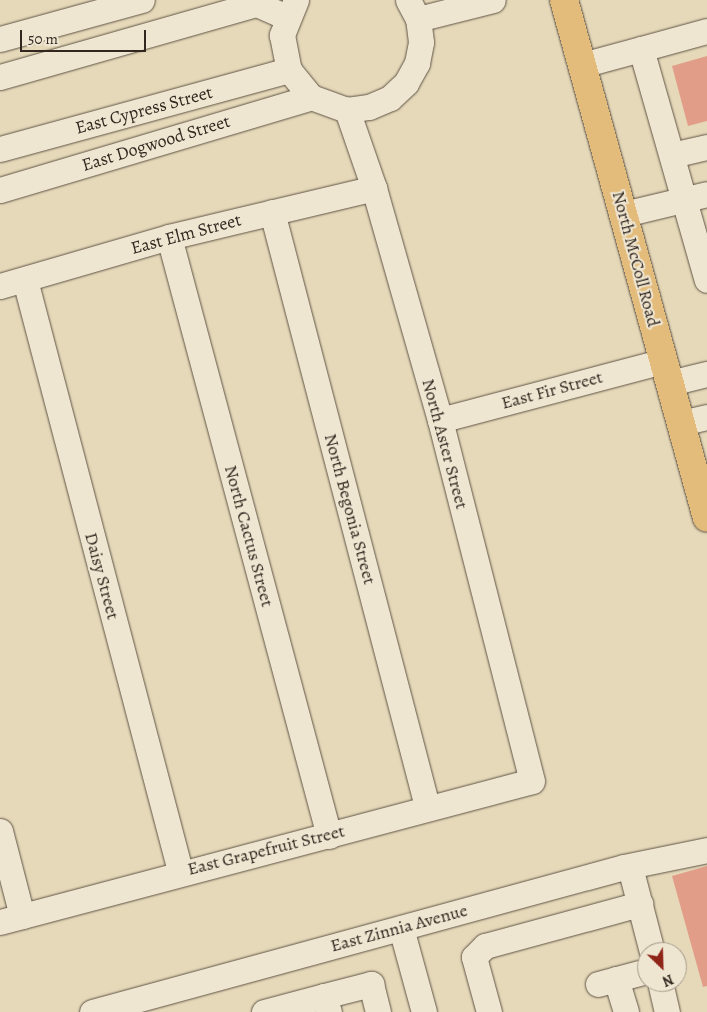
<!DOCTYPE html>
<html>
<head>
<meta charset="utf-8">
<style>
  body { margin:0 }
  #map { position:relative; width:707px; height:1012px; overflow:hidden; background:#e6d9b9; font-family:Alegreya,serif }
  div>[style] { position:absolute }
  .building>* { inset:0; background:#e29d88 }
  .roads { filter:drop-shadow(0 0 1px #5f5446) drop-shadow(0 0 1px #5f5446) }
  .minor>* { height:25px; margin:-12.5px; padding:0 12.5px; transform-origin:12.5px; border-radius:12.5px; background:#efe6d2 }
  .major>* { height:28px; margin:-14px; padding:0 14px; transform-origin:14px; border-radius:14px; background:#e3bc7c }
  span { translate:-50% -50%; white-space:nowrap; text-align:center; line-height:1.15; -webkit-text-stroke:4px #efe6d2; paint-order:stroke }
  .street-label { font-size:18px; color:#32271f }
  .north { position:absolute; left:637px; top:942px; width:50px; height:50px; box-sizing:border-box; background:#efe6d2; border:1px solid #a39a8a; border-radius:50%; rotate:156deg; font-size:14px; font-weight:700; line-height:20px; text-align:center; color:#32271f }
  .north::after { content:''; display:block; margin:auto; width:18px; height:22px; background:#8f2418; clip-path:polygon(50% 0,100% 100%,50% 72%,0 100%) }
  .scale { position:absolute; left:20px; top:30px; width:126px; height:22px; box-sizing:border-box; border:2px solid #32271f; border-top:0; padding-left:6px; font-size:15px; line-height:18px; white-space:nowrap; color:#32271f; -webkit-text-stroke:4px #efe6d2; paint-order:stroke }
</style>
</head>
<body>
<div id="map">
  <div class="building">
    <i style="clip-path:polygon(707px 56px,707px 121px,688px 126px,672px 66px)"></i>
    <i style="clip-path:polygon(707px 866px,707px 986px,703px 987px,672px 876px)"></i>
  </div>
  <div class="roads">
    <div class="minor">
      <i style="left:296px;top:0;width:38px;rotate:112deg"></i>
      <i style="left:282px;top:35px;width:36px;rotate:79deg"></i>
      <i style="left:289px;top:70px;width:35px;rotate:51deg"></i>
      <i style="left:311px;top:97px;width:38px;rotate:20deg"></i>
      <i style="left:347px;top:110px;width:22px;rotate:-8deg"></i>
      <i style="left:369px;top:107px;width:23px;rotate:-23deg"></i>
      <i style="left:390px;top:98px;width:22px;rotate:-43deg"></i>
      <i style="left:406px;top:83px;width:23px;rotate:-61deg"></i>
      <i style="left:417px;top:63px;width:21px;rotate:-79deg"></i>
      <i style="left:421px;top:42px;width:23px;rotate:-97deg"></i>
      <i style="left:418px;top:19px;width:21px;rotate:-118deg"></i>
      <i style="left:418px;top:19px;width:77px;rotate:-14.2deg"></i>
      <i style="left:0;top:39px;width:147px;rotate:-15.4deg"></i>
      <i style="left:641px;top:49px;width:68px;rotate:-15.3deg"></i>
      <i style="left:582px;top:65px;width:61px;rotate:-15.2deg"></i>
      <i style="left:641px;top:49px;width:240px;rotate:74.1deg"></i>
      <i style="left:0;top:77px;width:267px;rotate:-15.9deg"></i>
      <i style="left:257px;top:4px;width:32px;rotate:24deg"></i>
      <i style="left:0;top:149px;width:300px;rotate:-15.3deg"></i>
      <i style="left:672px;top:155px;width:36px;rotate:-13deg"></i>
      <i style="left:0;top:190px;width:325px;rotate:-16.6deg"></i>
      <i style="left:272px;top:212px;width:614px;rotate:75.38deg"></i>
      <i style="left:624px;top:214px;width:85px;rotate:-13.5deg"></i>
      <i style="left:169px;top:237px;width:620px;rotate:75.04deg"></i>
      <i style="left:25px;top:280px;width:611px;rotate:75.3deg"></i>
      <i style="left:0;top:286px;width:176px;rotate:-16.2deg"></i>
      <i style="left:169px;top:237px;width:211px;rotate:-13.4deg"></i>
      <i style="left:670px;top:383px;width:38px;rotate:-14deg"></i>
      <i style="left:440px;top:420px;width:232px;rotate:-14.8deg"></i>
      <i style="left:681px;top:423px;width:27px;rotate:-13deg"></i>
      <i style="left:0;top:831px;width:88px;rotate:75.5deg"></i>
      <i style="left:630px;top:867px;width:88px;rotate:75.5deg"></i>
      <i style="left:0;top:922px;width:550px;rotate:-14.84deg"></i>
      <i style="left:532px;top:781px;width:373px;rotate:-104.3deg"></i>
      <i style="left:440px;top:420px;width:241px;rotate:-105.9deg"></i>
      <i style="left:374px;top:188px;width:83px;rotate:-109.1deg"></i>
      <i style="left:401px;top:928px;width:87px;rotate:74.7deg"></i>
      <i style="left:616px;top:979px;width:34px;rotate:73deg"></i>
      <i style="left:660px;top:982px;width:31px;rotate:77deg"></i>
      <i style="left:598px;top:984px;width:51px;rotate:-14.9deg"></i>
      <i style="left:324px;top:996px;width:49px;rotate:-14.3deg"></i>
      <i style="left:371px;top:984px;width:29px;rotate:76deg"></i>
      <i style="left:92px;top:1012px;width:551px;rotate:-15.25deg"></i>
      <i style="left:624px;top:867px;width:85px;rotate:-11.6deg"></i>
      <i style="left:264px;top:1012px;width:62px;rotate:-14.9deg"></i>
      <i style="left:324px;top:996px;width:17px;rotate:73deg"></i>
      <i style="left:489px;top:1012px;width:57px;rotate:-105.3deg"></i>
      <i style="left:474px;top:957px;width:16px;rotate:-45deg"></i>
      <i style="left:485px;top:946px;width:161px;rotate:-15.2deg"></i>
    </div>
    <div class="major">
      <i style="left:564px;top:0;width:537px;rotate:74.57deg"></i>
    </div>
  </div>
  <div class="street-label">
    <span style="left:144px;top:110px;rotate:-15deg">East Cypress Street</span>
    <span style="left:156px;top:143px;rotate:-17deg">East Dogwood Street</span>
    <span style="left:186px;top:234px;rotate:-15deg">East Elm Street</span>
    <span style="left:636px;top:259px;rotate:75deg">North McColl Road</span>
    <span style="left:552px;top:390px;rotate:-15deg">East Fir Street</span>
    <span style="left:445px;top:444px;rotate:75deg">North Aster Street</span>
    <span style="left:350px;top:509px;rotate:75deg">North Begonia Street</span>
    <span style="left:249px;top:536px;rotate:75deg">North Cactus Street</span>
    <span style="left:102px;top:576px;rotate:75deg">Daisy Street</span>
    <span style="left:266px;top:850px;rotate:-14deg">East Grapefruit Street</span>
    <span style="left:399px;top:928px;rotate:-15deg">East Zinnia Avenue</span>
  </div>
  <div class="north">N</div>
  <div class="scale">50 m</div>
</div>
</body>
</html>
